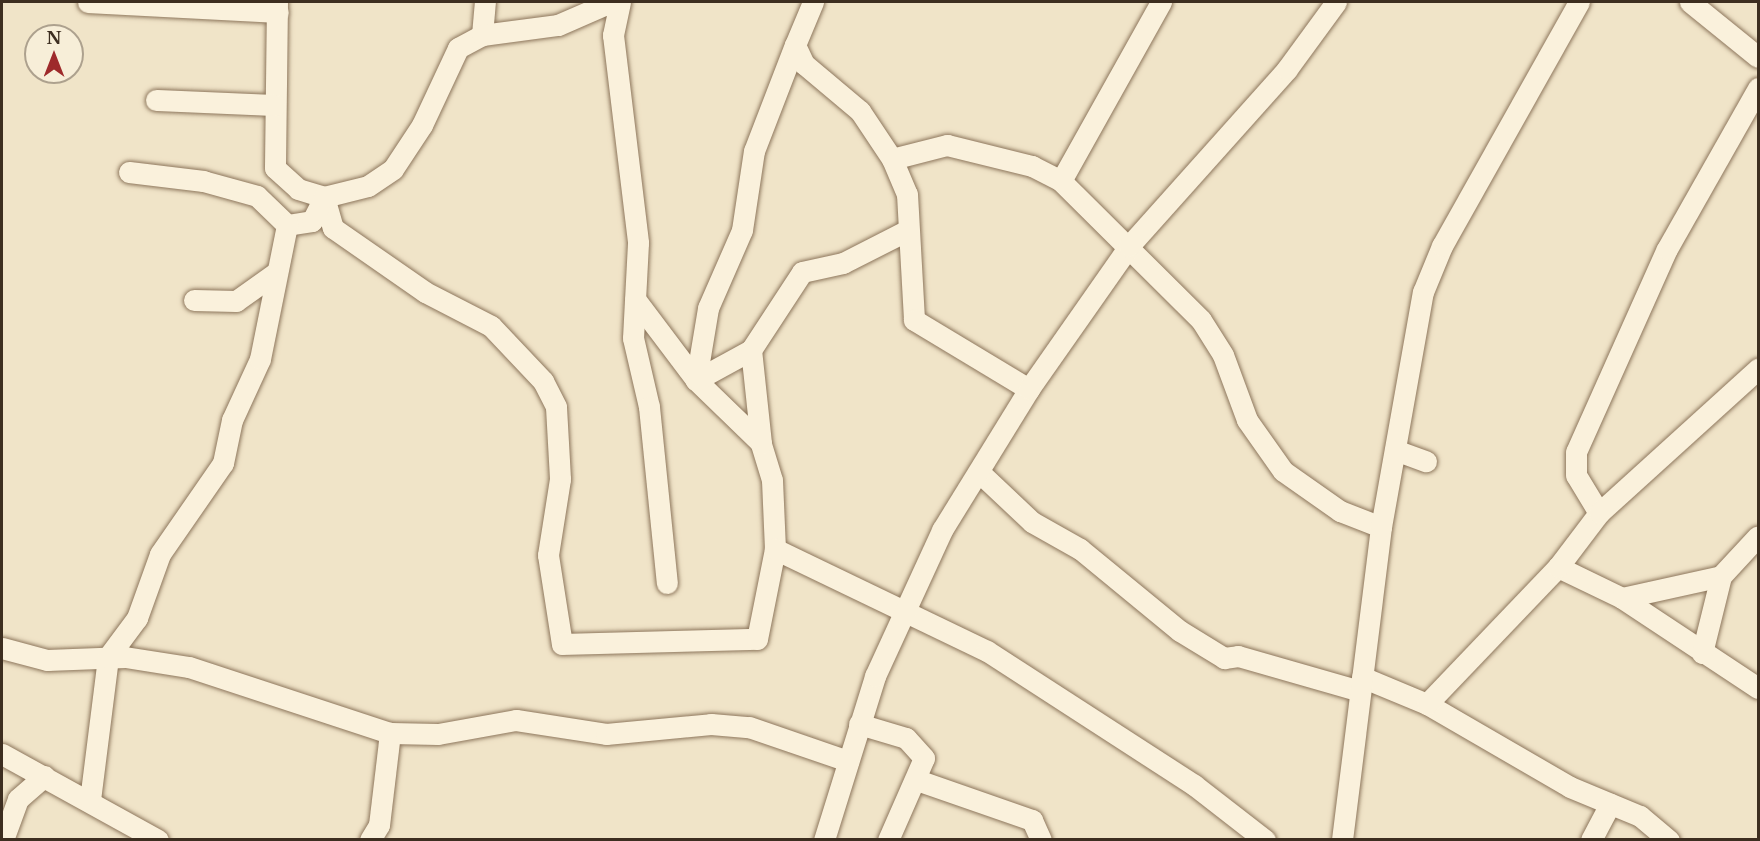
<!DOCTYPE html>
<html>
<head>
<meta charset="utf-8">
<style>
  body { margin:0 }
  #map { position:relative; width:1760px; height:841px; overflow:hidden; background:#f0e4c8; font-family:"Libre Baskerville",serif }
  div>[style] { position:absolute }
  .roads { filter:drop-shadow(0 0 2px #8d765c) drop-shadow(0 0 2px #8d765c) }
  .minor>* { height:21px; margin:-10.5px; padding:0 10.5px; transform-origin:10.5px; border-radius:10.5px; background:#faf1dc }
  span { translate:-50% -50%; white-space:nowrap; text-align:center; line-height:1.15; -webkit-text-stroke:6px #f7eed8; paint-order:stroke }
  .frame { position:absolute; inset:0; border:3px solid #3d2e20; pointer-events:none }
  .north { position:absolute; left:24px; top:24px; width:60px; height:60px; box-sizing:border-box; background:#f7eed8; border:2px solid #ada18e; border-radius:50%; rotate:0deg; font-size:16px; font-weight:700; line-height:24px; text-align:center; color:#3d2e20 }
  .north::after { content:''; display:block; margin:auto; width:21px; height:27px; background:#9e2a2b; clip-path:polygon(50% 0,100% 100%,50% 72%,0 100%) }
</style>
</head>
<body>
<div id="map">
  <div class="roads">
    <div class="minor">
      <i style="left:88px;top:2px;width:190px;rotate:3deg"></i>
      <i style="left:277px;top:2px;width:166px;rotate:90.7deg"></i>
      <i style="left:275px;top:168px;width:31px;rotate:42deg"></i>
      <i style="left:298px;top:189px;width:27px;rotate:17deg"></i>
      <i style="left:324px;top:197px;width:32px;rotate:74deg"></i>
      <i style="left:333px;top:228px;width:112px;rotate:34.8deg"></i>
      <i style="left:425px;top:292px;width:74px;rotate:27.3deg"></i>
      <i style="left:491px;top:326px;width:76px;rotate:46.6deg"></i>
      <i style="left:543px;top:381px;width:29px;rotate:63deg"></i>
      <i style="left:556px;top:407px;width:72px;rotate:86.8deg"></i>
      <i style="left:560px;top:479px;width:77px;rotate:99deg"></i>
      <i style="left:548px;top:555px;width:90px;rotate:81.1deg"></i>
      <i style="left:562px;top:644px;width:195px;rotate:-1.5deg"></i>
      <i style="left:757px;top:639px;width:92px;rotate:-78.7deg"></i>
      <i style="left:775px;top:549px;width:69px;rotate:-92.5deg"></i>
      <i style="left:772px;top:480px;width:39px;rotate:-107deg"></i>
      <i style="left:761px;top:443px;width:91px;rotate:-135.9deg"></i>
      <i style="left:696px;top:380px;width:101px;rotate:-127deg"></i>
      <i style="left:620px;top:2px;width:34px;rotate:102deg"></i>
      <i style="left:613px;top:35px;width:209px;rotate:83.1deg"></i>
      <i style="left:638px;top:243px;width:95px;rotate:93deg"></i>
      <i style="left:633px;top:338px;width:71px;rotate:76.9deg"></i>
      <i style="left:649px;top:407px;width:177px;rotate:84.2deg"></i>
      <i style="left:813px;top:2px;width:47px;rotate:112.7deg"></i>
      <i style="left:795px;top:45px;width:21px;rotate:65deg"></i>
      <i style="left:804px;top:64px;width:73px;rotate:40deg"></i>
      <i style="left:860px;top:111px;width:58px;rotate:56.3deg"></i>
      <i style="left:892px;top:159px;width:38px;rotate:67deg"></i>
      <i style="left:907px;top:194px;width:126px;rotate:86.8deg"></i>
      <i style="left:914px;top:320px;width:134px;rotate:31deg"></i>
      <i style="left:1161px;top:2px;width:205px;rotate:119.2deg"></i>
      <i style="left:1061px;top:181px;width:197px;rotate:44.8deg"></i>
      <i style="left:1201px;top:320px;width:41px;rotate:57.8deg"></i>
      <i style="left:1223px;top:355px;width:69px;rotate:69.7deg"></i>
      <i style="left:1247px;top:420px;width:62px;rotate:54.8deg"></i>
      <i style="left:1283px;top:471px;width:70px;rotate:35.1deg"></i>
      <i style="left:1340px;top:511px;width:44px;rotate:21.3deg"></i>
      <i style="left:1690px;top:2px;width:87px;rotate:39deg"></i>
      <i style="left:482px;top:35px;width:33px;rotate:-85deg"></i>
      <i style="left:156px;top:100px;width:119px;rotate:2.4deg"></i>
      <i style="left:892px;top:159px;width:57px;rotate:-14.3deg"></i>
      <i style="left:947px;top:145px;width:88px;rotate:13.9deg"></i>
      <i style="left:1032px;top:166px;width:33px;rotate:27deg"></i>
      <i style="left:129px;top:172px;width:75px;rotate:6.9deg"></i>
      <i style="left:203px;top:181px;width:56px;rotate:15.5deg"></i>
      <i style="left:257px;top:196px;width:42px;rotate:44deg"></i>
      <i style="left:287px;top:225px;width:25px;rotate:-9deg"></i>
      <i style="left:312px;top:221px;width:27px;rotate:-63deg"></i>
      <i style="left:324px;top:197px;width:45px;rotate:-14deg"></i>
      <i style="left:368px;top:186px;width:30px;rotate:-34deg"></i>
      <i style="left:393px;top:169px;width:53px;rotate:-56.6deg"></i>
      <i style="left:422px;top:125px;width:85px;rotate:-64.9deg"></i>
      <i style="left:458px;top:48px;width:27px;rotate:-28deg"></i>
      <i style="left:482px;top:35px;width:77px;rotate:-7.5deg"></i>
      <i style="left:558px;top:25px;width:58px;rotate:-23.5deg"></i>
      <i style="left:194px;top:300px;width:42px;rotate:1.4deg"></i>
      <i style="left:236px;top:301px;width:47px;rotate:-35.4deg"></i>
      <i style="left:751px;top:350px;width:63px;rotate:151.4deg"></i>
      <i style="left:696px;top:380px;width:73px;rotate:-80.5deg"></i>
      <i style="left:708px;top:308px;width:85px;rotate:-66.4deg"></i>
      <i style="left:742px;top:230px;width:80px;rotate:-81.4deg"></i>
      <i style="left:754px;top:151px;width:114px;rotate:-68.9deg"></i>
      <i style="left:761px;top:443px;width:94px;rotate:-96.1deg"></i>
      <i style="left:751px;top:350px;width:93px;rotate:-56.8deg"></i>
      <i style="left:802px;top:272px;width:42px;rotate:-12.4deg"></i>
      <i style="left:843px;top:263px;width:73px;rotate:-26.9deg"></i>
      <i style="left:1395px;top:450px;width:33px;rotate:20deg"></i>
      <i style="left:979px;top:472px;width:73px;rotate:43.3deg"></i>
      <i style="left:1032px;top:522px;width:55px;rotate:29.4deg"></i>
      <i style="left:1080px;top:549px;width:129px;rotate:39.4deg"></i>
      <i style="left:1180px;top:631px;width:52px;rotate:31.5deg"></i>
      <i style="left:1224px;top:658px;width:14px;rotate:-8deg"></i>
      <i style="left:1238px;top:656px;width:127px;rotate:16deg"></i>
      <i style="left:1599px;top:513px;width:44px;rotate:-121.2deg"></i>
      <i style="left:1576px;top:475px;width:23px;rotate:-90deg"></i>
      <i style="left:1576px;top:452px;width:222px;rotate:-65.9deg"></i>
      <i style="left:1667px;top:249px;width:185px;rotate:-60.5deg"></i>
      <i style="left:775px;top:549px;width:235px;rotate:25.7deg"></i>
      <i style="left:987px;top:651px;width:247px;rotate:32.9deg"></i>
      <i style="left:1194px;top:785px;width:90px;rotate:37.8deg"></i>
      <i style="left:1558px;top:567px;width:71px;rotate:25.8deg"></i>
      <i style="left:1622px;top:598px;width:163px;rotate:33.5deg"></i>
      <i style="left:1622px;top:598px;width:101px;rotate:-12.5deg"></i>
      <i style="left:2px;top:648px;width:47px;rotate:14.9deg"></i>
      <i style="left:47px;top:660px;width:78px;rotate:-2.2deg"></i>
      <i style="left:125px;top:657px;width:65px;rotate:8.9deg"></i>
      <i style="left:189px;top:667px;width:212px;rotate:18.2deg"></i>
      <i style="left:390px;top:733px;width:48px;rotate:1.2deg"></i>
      <i style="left:438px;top:734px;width:79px;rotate:-10.2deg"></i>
      <i style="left:516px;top:720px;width:91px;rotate:8.8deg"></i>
      <i style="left:606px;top:734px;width:105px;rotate:-5.4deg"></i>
      <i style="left:711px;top:724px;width:38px;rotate:5deg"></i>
      <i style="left:749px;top:727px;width:105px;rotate:19deg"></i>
      <i style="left:1702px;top:653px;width:79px;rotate:-76.1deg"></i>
      <i style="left:1721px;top:576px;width:54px;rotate:-47.2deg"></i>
      <i style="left:1362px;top:677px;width:70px;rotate:22.6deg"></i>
      <i style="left:1427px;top:704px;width:165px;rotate:30.1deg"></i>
      <i style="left:1570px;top:787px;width:76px;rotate:22.5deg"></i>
      <i style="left:1640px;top:816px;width:38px;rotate:40deg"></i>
      <i style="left:1427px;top:704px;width:190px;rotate:-46.3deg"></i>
      <i style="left:1558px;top:567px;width:68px;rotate:-52.8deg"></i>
      <i style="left:1599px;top:513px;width:215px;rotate:-42.2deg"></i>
      <i style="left:859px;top:724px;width:49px;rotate:16.6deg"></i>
      <i style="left:906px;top:738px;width:27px;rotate:48deg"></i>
      <i style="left:924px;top:758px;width:90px;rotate:113.7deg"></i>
      <i style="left:2px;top:754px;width:178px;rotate:28.9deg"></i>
      <i style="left:917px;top:780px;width:122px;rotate:19.2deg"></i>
      <i style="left:1032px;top:820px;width:22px;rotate:66deg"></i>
      <i style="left:90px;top:800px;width:144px;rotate:-82.8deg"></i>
      <i style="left:108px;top:657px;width:49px;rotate:-53.4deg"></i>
      <i style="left:137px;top:618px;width:68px;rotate:-70.2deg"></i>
      <i style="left:160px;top:554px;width:111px;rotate:-55.3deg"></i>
      <i style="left:223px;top:463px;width:44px;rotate:-78.2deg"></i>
      <i style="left:232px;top:420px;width:67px;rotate:-65.3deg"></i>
      <i style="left:260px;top:359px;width:137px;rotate:-78.6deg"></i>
      <i style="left:3px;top:840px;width:44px;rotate:-69.9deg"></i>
      <i style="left:18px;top:799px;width:35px;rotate:-41deg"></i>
      <i style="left:370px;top:840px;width:17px;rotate:-59deg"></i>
      <i style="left:379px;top:825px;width:93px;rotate:-83.2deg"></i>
      <i style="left:824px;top:840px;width:172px;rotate:-72.7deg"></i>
      <i style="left:875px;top:676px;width:161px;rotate:-65.3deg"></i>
      <i style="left:942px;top:530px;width:166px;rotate:-58.3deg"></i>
      <i style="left:1029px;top:389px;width:174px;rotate:-55deg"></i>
      <i style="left:1129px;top:246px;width:237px;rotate:-48.2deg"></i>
      <i style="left:1287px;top:69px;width:83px;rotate:-53.8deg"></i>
      <i style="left:1342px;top:840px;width:315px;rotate:-82.9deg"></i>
      <i style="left:1381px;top:527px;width:239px;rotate:-79.9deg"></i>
      <i style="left:1423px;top:292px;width:50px;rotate:-67.6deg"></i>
      <i style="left:1442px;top:246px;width:280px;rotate:-60.7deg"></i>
      <i style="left:1591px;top:840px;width:41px;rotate:-62.2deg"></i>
    </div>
  </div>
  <div class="frame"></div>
  <div class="north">N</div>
</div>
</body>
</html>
